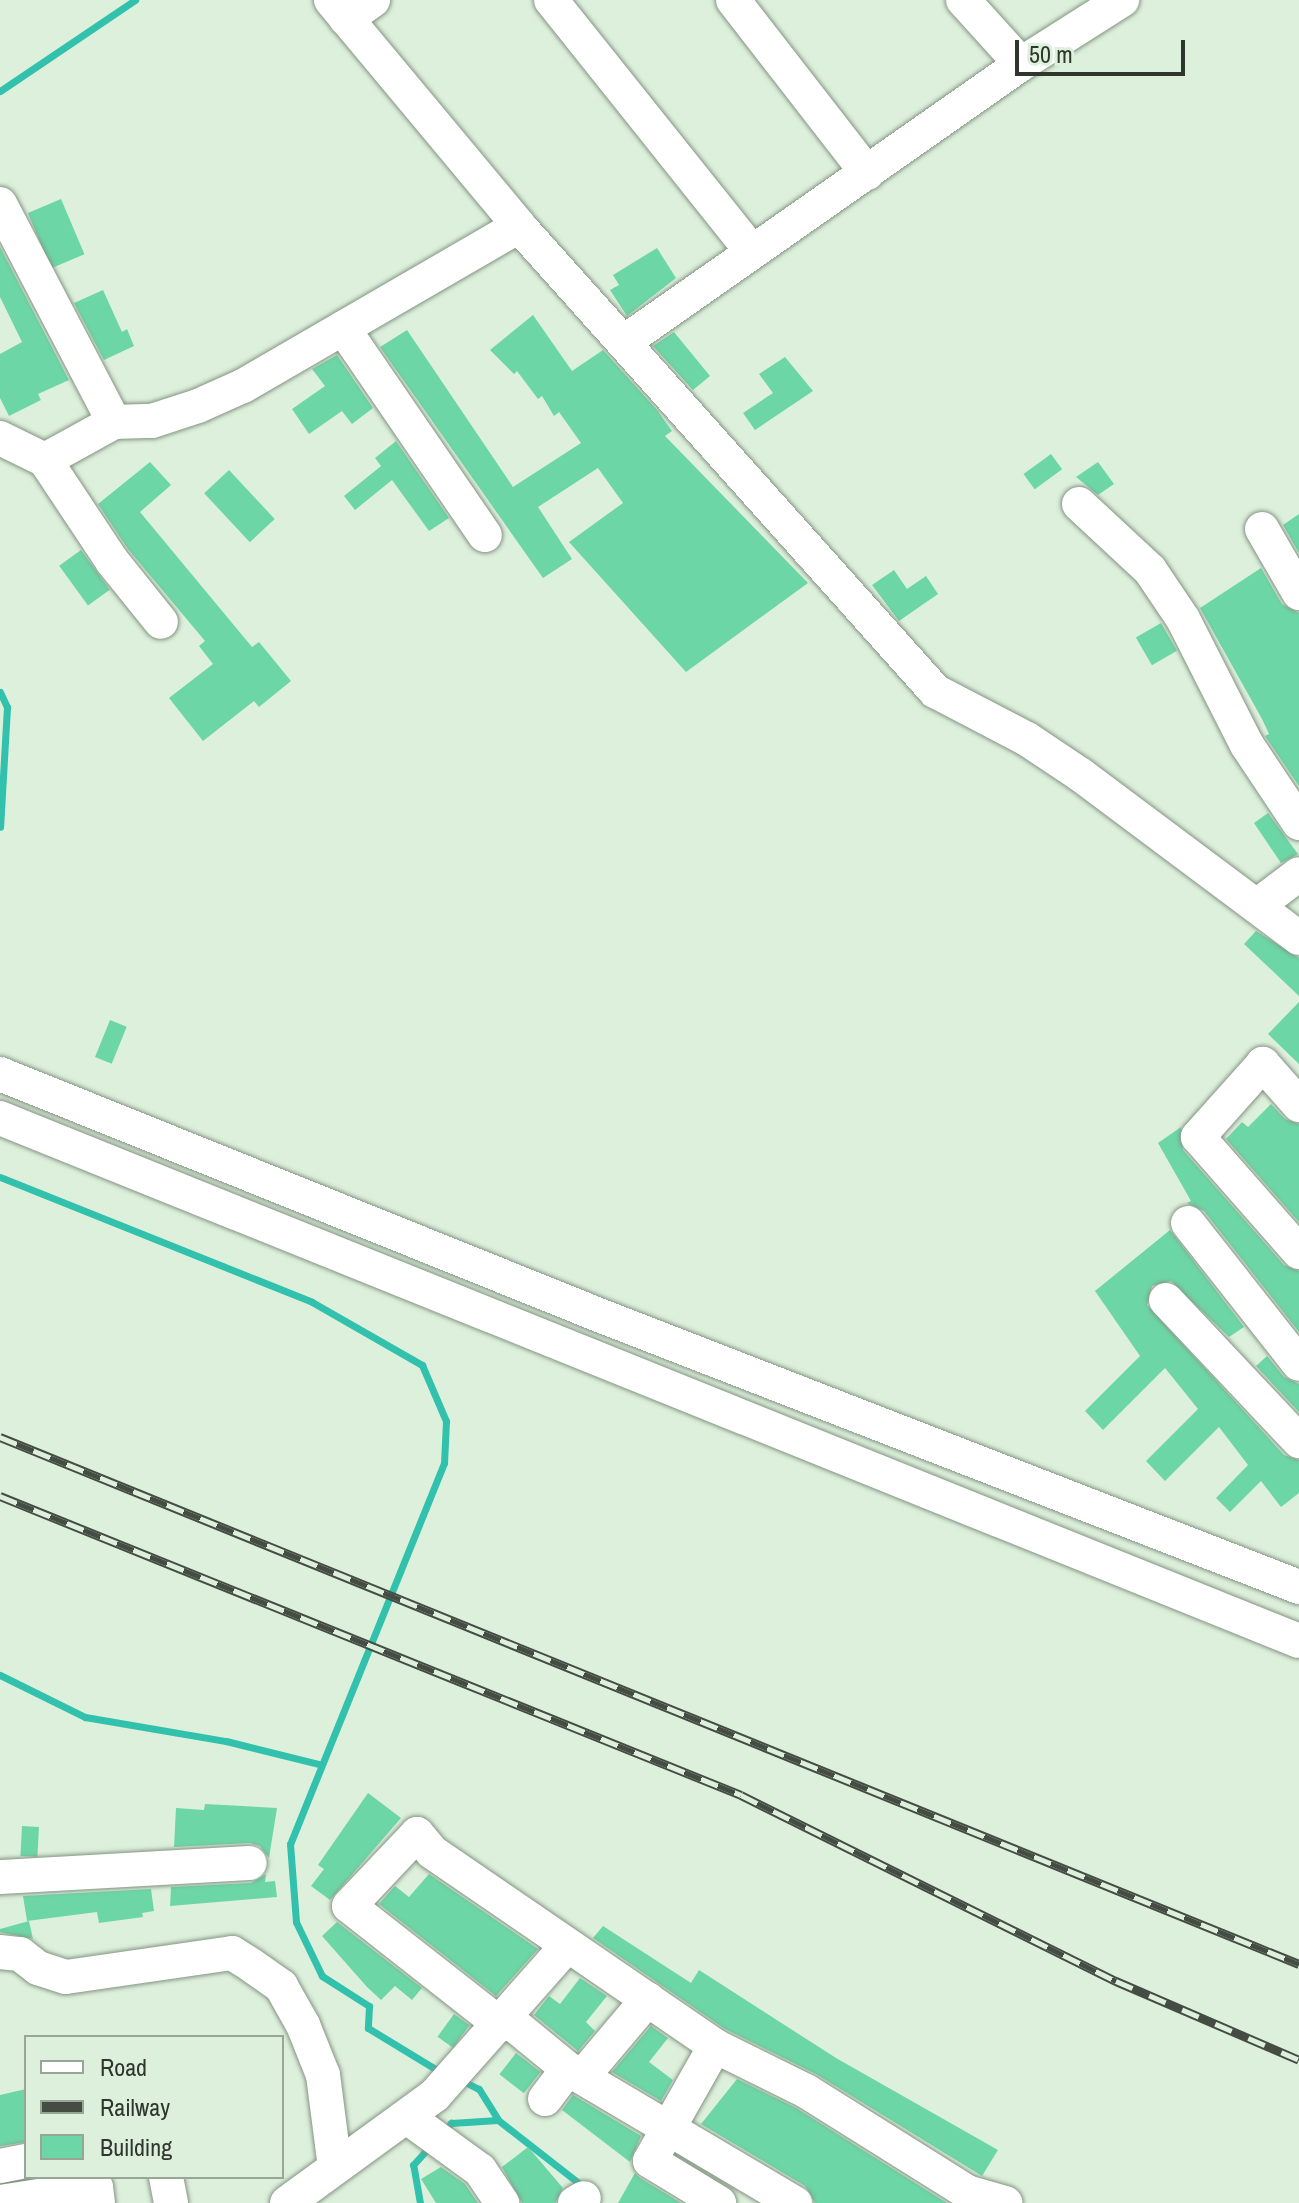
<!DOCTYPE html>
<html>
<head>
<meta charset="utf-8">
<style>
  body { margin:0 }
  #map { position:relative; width:1299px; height:2203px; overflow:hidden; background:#ddf0dc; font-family:"Archivo Narrow",sans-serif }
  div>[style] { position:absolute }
  .stream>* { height:7px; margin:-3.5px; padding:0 3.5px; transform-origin:3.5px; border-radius:3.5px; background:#31c1ac }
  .building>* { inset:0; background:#6dd6a6; transform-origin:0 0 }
  .roads { filter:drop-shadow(0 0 2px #839482) drop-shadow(0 0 2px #839482) }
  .minor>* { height:34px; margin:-17px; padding:0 17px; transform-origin:17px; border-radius:17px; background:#fff }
  .rail>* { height:9px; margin-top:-4.5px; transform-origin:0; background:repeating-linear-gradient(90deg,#ddf0dc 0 18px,#444c43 0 36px); box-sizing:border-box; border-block:2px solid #444c43 }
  span { translate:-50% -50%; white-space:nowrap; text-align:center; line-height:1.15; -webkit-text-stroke:7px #ddf0dc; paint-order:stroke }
  .legend { position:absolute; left:24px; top:2035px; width:260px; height:144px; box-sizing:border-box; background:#ddf0dc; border:2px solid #97a696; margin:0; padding:10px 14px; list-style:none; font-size:24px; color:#2f362e }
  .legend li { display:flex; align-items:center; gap:16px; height:40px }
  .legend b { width:40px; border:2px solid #97a696 }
  .scale { position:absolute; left:1015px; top:40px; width:170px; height:36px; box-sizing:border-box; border:4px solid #2f362e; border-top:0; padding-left:10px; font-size:24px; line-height:28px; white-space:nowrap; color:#2f362e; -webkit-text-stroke:6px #ddf0dc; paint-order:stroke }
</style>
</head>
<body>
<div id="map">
  <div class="stream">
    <i style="left:0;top:91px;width:163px;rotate:-34deg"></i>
    <i style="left:0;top:692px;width:17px;rotate:65deg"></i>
    <i style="left:7px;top:707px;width:120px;rotate:93.3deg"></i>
    <i style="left:0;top:1177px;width:336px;rotate:21.8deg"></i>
    <i style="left:312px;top:1302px;width:127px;rotate:29.8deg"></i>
    <i style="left:422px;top:1365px;width:61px;rotate:66.8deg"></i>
    <i style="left:446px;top:1421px;width:42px;rotate:92.7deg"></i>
    <i style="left:444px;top:1463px;width:411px;rotate:112deg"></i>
    <i style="left:290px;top:1844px;width:78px;rotate:85.6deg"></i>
    <i style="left:296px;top:1922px;width:60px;rotate:64.3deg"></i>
    <i style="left:322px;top:1976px;width:56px;rotate:32.6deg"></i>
    <i style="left:369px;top:2006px;width:22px;rotate:93deg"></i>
    <i style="left:368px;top:2028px;width:87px;rotate:31.3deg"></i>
    <i style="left:0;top:1675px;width:95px;rotate:26.3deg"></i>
    <i style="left:85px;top:1717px;width:143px;rotate:9.7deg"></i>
    <i style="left:226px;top:1741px;width:96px;rotate:13.9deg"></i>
    <i style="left:461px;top:2080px;width:20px;rotate:27deg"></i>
    <i style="left:479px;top:2089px;width:36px;rotate:58deg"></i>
    <i style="left:498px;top:2120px;width:110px;rotate:38deg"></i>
    <i style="left:444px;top:2131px;width:11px;rotate:-49deg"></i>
    <i style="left:451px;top:2123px;width:47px;rotate:-3.7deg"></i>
    <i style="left:420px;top:2203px;width:39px;rotate:-100deg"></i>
    <i style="left:413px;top:2165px;width:25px;rotate:-48deg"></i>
  </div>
  <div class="building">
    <i style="left:61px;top:199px;width:60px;height:36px;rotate:67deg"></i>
    <i style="clip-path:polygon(0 247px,69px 380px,38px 394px,41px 400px,9px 416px,0 398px,0 354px,22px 342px,0 297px)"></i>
    <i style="clip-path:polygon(657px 248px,676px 278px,627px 316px,610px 290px,619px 285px,613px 275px)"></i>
    <i style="clip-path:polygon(103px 290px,122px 332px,127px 329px,134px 346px,104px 360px,74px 303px)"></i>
    <i style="clip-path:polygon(533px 315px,572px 371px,603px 350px,657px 410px,672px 431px,665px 436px,808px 583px,686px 672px,569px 542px,623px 503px,598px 468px,538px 507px,572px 559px,543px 578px,380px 347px,407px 330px,513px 487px,581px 443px,559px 412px,554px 416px,542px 396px,538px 399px,517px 371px,514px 374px,490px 350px)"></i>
    <i style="clip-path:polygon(674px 332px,710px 376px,693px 390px,653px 346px)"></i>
    <i style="clip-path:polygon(337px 355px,373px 408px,352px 424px,342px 411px,309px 434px,292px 409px,325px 386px,312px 369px)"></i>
    <i style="clip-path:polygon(785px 357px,813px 391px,755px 430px,743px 413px,773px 393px,759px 374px)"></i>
    <i style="clip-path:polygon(396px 441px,449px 518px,429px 531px,392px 480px,355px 510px,344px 496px,381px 466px,375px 458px)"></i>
    <i style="left:1051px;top:454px;width:19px;height:34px;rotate:54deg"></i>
    <i style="clip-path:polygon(150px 462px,171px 485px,140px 512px,252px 647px,259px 642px,291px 681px,259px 707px,254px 701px,203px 741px,169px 698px,213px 664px,199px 646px,205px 641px,128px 549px,98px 504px)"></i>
    <i style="clip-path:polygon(1098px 462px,1114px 484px,1098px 495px,1076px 477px)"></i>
    <i style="left:229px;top:470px;width:67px;height:34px;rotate:47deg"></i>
    <i style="clip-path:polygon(1299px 514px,1299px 553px,1283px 525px)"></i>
    <i style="left:81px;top:550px;width:49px;height:27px;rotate:54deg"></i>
    <i style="clip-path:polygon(1261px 568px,1282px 604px,1299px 613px,1299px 786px,1265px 736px,1269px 734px,1262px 719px,1200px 608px)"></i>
    <i style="clip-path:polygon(894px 570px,907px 589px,926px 576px,938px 594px,899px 621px,872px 585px)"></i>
    <i style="left:1161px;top:623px;width:32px;height:29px;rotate:60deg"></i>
    <i style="clip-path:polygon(1268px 813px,1298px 854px,1281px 863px,1254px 823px)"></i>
    <i style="clip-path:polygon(1256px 931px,1299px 958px,1299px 996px,1244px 944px)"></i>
    <i style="clip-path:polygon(1299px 1002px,1299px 1064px,1268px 1034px)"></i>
    <i style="left:110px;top:1020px;width:18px;height:40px;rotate:22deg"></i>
    <i style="clip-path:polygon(1271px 1104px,1285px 1119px,1299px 1124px,1299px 1222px,1226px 1139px,1242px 1122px,1248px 1127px)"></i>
    <i style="clip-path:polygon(1181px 1127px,1183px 1150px,1284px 1265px,1299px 1271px,1299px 1332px,1204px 1211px,1187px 1203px,1191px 1201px,1158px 1143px)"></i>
    <i style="clip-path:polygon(1170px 1230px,1244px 1327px,1229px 1337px,1171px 1281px,1152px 1286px,1147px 1305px,1284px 1455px,1299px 1460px,1299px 1493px,1281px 1507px,1261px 1481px,1230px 1512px,1216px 1498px,1248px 1465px,1219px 1427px,1165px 1481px,1146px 1461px,1198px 1409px,1165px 1368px,1103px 1430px,1085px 1411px,1140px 1356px,1095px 1291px)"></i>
    <i style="clip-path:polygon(1267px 1356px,1284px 1377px,1299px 1384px,1299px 1412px,1256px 1366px)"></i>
    <i style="clip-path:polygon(368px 1793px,401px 1818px,330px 1900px,311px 1886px,324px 1869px,318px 1865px)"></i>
    <i style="clip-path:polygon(205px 1804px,277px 1808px,269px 1858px,260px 1846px,250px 1843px,174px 1847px,176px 1808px,204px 1810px)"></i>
    <i style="left:22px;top:1826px;width:17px;height:30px;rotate:3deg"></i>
    <i style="clip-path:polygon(266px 1874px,265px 1882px,275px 1881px,277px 1897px,170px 1906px,171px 1887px,251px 1883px)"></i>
    <i style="clip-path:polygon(429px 1874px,538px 1949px,496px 1996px,379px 1904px,395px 1886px,409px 1897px)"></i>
    <i style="clip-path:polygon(151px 1889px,154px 1911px,142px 1913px,143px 1917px,99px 1923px,97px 1912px,27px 1921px,23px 1896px)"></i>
    <i style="clip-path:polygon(29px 1921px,33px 1939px,0 1932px,0 1929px)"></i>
    <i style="clip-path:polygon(337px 1922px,422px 1988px,412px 2000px,395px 1986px,381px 2000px,367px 1987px,322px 1936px)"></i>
    <i style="clip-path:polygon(603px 1926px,691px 1983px,699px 1970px,836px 2058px,998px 2150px,982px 2176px,816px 2074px,725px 2029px,593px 1938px)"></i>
    <i style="clip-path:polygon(580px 1978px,607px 1996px,586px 2022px,595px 2031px,578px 2051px,534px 2015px,549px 1996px,560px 2004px)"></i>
    <i style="left:454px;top:2014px;width:19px;height:28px;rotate:36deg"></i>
    <i style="clip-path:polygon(651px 2026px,668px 2038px,649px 2062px,673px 2080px,661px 2101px,612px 2072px)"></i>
    <i style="left:516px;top:2053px;width:31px;height:27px;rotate:38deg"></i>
    <i style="clip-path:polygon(737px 2079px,796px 2108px,947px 2203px,815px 2203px,805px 2186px,701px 2124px)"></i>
    <i style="clip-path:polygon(26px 2089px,26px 2142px,0 2146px,0 2095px)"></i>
    <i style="clip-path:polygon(573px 2095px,641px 2136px,630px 2162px,562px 2110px)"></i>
    <i style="clip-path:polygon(528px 2147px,563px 2188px,555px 2203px,522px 2203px,502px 2167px)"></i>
    <i style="clip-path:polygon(441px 2167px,465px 2184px,478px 2203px,436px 2203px,421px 2179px)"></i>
    <i style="clip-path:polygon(635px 2173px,640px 2178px,681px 2203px,618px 2203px)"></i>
  </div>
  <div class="roads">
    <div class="minor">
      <i style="left:331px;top:0;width:294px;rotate:50.2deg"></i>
      <i style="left:519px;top:226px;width:624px;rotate:48.18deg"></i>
      <i style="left:935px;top:691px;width:104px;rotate:27.6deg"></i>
      <i style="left:1027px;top:739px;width:65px;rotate:33.7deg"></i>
      <i style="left:1081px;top:775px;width:272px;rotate:36.8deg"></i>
      <i style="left:551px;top:0;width:322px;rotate:51.4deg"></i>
      <i style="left:733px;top:0;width:219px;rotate:52.2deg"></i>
      <i style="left:963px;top:0;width:86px;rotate:47.8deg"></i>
      <i style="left:346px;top:19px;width:33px;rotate:-35deg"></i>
      <i style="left:0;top:204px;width:246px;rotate:62.4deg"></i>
      <i style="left:343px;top:328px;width:251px;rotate:55.6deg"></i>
      <i style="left:624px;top:342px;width:485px;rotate:-35deg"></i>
      <i style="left:1021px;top:64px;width:120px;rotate:-32.4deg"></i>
      <i style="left:0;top:438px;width:50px;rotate:26.1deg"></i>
      <i style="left:45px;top:460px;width:79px;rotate:-28.8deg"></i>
      <i style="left:114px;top:422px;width:38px;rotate:-2deg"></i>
      <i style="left:152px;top:421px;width:48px;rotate:-18.1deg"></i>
      <i style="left:198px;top:406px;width:49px;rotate:-24deg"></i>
      <i style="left:243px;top:386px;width:319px;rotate:-30.1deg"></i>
      <i style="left:45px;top:460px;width:121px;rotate:56.4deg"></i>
      <i style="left:112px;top:561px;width:78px;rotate:51.2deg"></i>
      <i style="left:1079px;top:504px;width:97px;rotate:42.9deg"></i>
      <i style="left:1150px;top:570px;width:59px;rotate:56deg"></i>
      <i style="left:1183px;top:619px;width:141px;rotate:63.1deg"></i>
      <i style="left:1247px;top:745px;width:94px;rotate:56.3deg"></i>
      <i style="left:1262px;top:529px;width:74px;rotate:60deg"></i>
      <i style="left:1258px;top:905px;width:51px;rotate:-37.1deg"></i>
      <i style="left:0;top:1074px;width:651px;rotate:21.92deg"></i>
      <i style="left:604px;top:1317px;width:746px;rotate:21.23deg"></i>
      <i style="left:1299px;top:1105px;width:55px;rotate:-131.3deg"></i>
      <i style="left:1263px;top:1064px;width:98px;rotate:131.7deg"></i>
      <i style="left:1198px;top:1137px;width:153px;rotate:48.7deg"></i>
      <i style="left:0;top:1118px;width:1400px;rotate:21.93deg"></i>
      <i style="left:1188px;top:1223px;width:179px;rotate:51.8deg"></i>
      <i style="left:1166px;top:1300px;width:194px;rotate:46.7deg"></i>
      <i style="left:0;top:1877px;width:250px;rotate:-3.2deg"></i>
      <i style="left:0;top:1952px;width:20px;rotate:6deg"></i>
      <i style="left:20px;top:1954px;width:23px;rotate:38deg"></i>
      <i style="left:38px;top:1968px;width:29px;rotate:18deg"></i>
      <i style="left:66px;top:1977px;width:168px;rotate:-8.2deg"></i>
      <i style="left:232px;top:1953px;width:22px;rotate:32deg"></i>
      <i style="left:251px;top:1965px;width:37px;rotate:35deg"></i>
      <i style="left:281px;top:1986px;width:45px;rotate:60.6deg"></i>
      <i style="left:303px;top:2025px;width:54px;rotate:68.2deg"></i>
      <i style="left:323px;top:2075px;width:93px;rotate:82.6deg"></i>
      <i style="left:507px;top:2019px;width:79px;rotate:39.3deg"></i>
      <i style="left:568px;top:2069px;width:264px;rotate:30.6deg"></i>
      <i style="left:501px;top:2025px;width:193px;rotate:-141.9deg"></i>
      <i style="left:349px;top:1906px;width:99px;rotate:-46.6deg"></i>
      <i style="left:417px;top:1834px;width:23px;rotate:50deg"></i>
      <i style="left:432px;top:1852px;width:343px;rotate:34.4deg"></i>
      <i style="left:715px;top:2046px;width:102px;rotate:26.3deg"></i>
      <i style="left:806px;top:2091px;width:190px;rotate:32.1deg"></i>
      <i style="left:967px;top:2192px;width:40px;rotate:16deg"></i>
      <i style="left:715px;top:2046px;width:132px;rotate:119.5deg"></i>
      <i style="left:650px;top:2161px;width:81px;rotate:31.3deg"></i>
      <i style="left:582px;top:2077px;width:102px;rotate:-49.8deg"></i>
      <i style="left:545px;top:2099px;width:38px;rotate:-53deg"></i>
      <i style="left:407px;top:2117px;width:90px;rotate:36deg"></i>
      <i style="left:480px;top:2170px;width:40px;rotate:56deg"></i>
      <i style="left:0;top:2166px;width:26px;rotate:-11deg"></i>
      <i style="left:166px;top:2177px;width:26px;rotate:79deg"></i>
      <i style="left:0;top:2202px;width:97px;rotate:-8.9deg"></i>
      <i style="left:96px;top:2187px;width:16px;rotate:83deg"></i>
      <i style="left:287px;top:2203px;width:183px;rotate:-36.1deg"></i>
      <i style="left:435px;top:2095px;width:198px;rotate:-48.5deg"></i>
      <i style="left:575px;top:2203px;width:10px;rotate:-29deg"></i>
    </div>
  </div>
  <div class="rail">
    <i style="left:0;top:1437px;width:1402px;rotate:22.08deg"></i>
    <i style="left:0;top:1496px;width:799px;rotate:21.97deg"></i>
    <i style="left:741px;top:1795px;width:419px;rotate:26.4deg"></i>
    <i style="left:1116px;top:1981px;width:199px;rotate:23.3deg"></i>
  </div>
  <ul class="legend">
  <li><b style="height:10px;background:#fff"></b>Road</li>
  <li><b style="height:10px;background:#444c43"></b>Railway</li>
  <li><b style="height:22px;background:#6dd6a6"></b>Building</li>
  </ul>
  <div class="scale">50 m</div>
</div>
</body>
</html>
